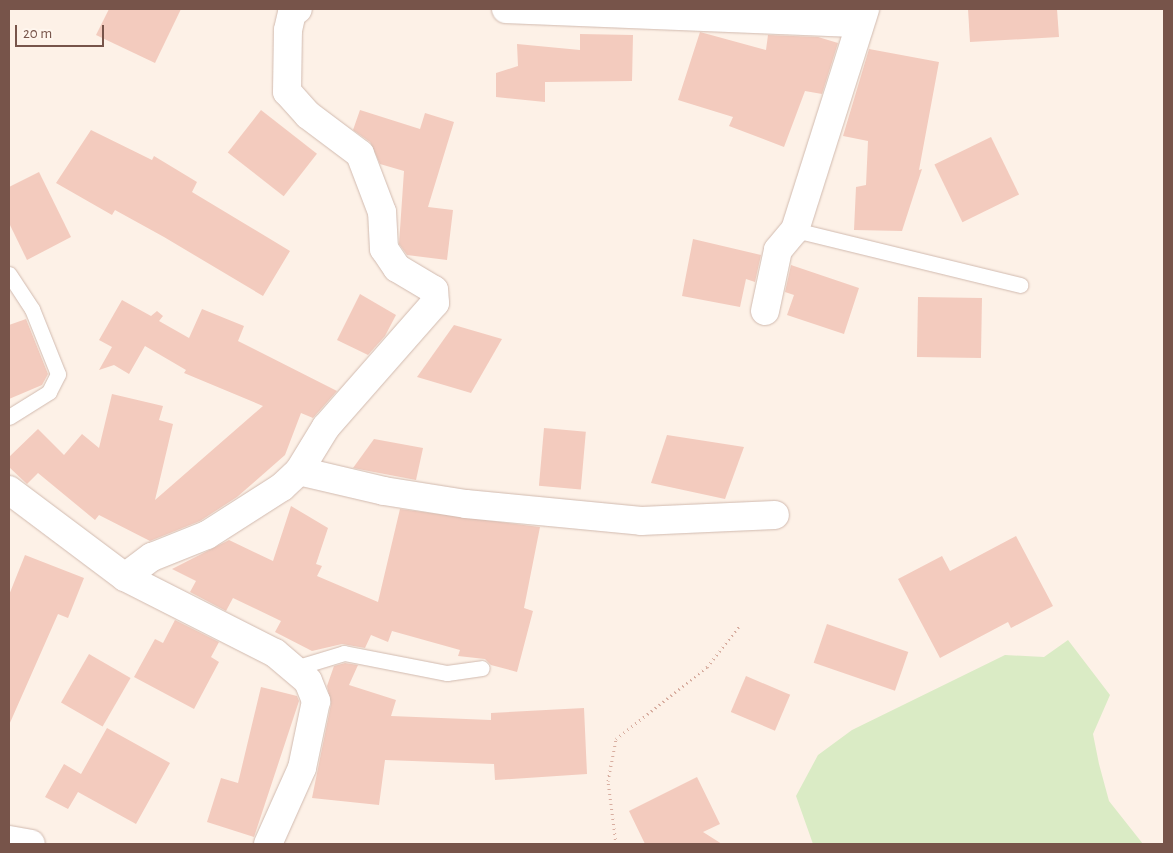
<!DOCTYPE html>
<html>
<head>
<meta charset="utf-8">
<style>
  body { margin:0 }
  #map { position:relative; width:1173px; height:853px; overflow:hidden; background:#fdf1e7; font-family:"Alegreya Sans",sans-serif }
  div>[style] { position:absolute }
  .green>* { inset:0; background:#daebc5 }
  .building>* { inset:0; background:#f3cbbe; transform-origin:0 0 }
  .path>* { height:3px; margin-top:-1.5px; transform-origin:0; background:repeating-linear-gradient(90deg,#d8aea0 0 1px,transparent 0 5px) }
  .roads { filter:drop-shadow(0 0 1px #d1baaf) drop-shadow(0 0 1px #d1baaf) }
  .service>* { height:15px; margin:-7.5px; padding:0 7.5px; transform-origin:7.5px; border-radius:7.5px; background:#fff }
  .minor>* { height:28px; margin:-14px; padding:0 14px; transform-origin:14px; border-radius:14px; background:#fff }
  .tertiary>* { height:28px; margin:-14px; padding:0 14px; transform-origin:14px; border-radius:14px; background:#fff }
  span { translate:-50% -50%; white-space:nowrap; text-align:center; line-height:1.15; -webkit-text-stroke:4px #fff6ee; paint-order:stroke }
  .frame { position:absolute; inset:0; border:10px solid #77544a; pointer-events:none }
  .scale { position:absolute; left:15px; top:25px; width:89px; height:22px; box-sizing:border-box; border:2px solid #77544a; border-top:0; padding-left:6px; font-size:15px; line-height:18px; white-space:nowrap; color:#77544a; -webkit-text-stroke:4px #fff6ee; paint-order:stroke }
</style>
</head>
<body>
<div id="map">
  <div class="green">
    <i style="clip-path:polygon(1068px 640px,1110px 695px,1093px 734px,1099px 764px,1109px 801px,1143px 844px,813px 844px,796px 796px,818px 755px,852px 730px,1005px 655px,1044px 657px)"></i>
  </div>
  <div class="building">
    <i style="clip-path:polygon(109px 9px,181px 9px,155px 63px,96px 35px)"></i>
    <i style="clip-path:polygon(968px 9px,1057px 9px,1059px 37px,970px 42px)"></i>
    <i style="clip-path:polygon(700px 32px,766px 50px,768px 35px,818px 37px,838px 43px,822px 94px,805px 91px,784px 147px,729px 126px,733px 117px,678px 100px)"></i>
    <i style="clip-path:polygon(580px 34px,633px 35px,632px 81px,545px 82px,545px 102px,496px 97px,496px 73px,518px 66px,517px 44px,580px 50px)"></i>
    <i style="clip-path:polygon(869px 49px,939px 62px,919px 170px,922px 169px,902px 231px,854px 230px,856px 187px,866px 185px,868px 141px,843px 136px)"></i>
    <i style="left:261px;top:110px;width:71px;height:54px;rotate:38deg"></i>
    <i style="clip-path:polygon(360px 110px,420px 129px,425px 113px,454px 122px,428px 207px,453px 210px,447px 260px,407px 255px,399px 244px,404px 171px,380px 164px,370px 142px,353px 130px)"></i>
    <i style="clip-path:polygon(91px 130px,152px 160px,154px 156px,197px 182px,192px 192px,290px 251px,263px 296px,164px 237px,115px 210px,112px 215px,56px 183px)"></i>
    <i style="left:991px;top:137px;width:64px;height:63px;rotate:64deg"></i>
    <i style="clip-path:polygon(39px 172px,71px 237px,27px 260px,9px 223px,9px 187px)"></i>
    <i style="clip-path:polygon(693px 239px,761px 255px,755px 282px,746px 279px,740px 307px,682px 296px)"></i>
    <i style="clip-path:polygon(791px 265px,859px 288px,844px 334px,787px 315px,794px 295px,785px 292px)"></i>
    <i style="clip-path:polygon(360px 294px,396px 315px,385px 336px,368px 355px,337px 340px)"></i>
    <i style="left:918px;top:297px;width:64px;height:60px;rotate:1deg"></i>
    <i style="clip-path:polygon(122px 300px,151px 316px,157px 311px,163px 316px,159px 321px,189px 338px,202px 309px,244px 326px,238px 341px,337px 391px,313px 418px,301px 413px,285px 455px,237px 497px,200px 521px,150px 541px,99px 515px,95px 520px,38px 473px,27px 484px,9px 467px,9px 457px,38px 429px,64px 455px,82px 434px,99px 448px,112px 394px,163px 406px,159px 420px,173px 424px,155px 500px,263px 406px,184px 373px,186px 370px,145px 346px,129px 374px,114px 365px,99px 370px,112px 347px,99px 340px)"></i>
    <i style="clip-path:polygon(26px 319px,48px 374px,42px 385px,9px 399px,9px 325px)"></i>
    <i style="clip-path:polygon(454px 325px,502px 339px,471px 393px,417px 377px)"></i>
    <i style="left:544px;top:428px;width:42px;height:58px;rotate:5deg"></i>
    <i style="clip-path:polygon(667px 435px,744px 447px,725px 499px,651px 483px)"></i>
    <i style="clip-path:polygon(374px 439px,423px 448px,416px 480px,353px 468px)"></i>
    <i style="clip-path:polygon(291px 506px,328px 528px,316px 564px,322px 566px,317px 576px,378px 602px,400px 509px,540px 527px,524px 608px,533px 611px,517px 672px,491px 665px,485px 659px,458px 656px,460px 650px,392px 631px,388px 642px,371px 635px,365px 648px,342px 644px,312px 651px,275px 632px,281px 621px,233px 598px,226px 611px,190px 592px,196px 581px,172px 569px,229px 540px,273px 561px)"></i>
    <i style="clip-path:polygon(1016px 536px,1053px 606px,1011px 628px,1008px 622px,940px 658px,898px 579px,942px 556px,950px 571px)"></i>
    <i style="clip-path:polygon(25px 555px,84px 578px,68px 618px,58px 614px,9px 725px,9px 595px)"></i>
    <i style="clip-path:polygon(175px 620px,219px 642px,211px 657px,219px 662px,194px 709px,134px 677px,155px 639px,163px 643px)"></i>
    <i style="left:827px;top:624px;width:86px;height:41px;rotate:19deg"></i>
    <i style="left:89px;top:654px;width:48px;height:56px;rotate:30deg"></i>
    <i style="clip-path:polygon(345px 663px,358px 665px,349px 685px,396px 700px,391px 716px,491px 720px,491px 713px,584px 708px,587px 774px,495px 780px,494px 764px,385px 760px,379px 805px,312px 798px,331px 704px,327px 686px,334px 666px)"></i>
    <i style="left:746px;top:676px;width:48px;height:39px;rotate:23deg"></i>
    <i style="clip-path:polygon(261px 687px,297px 696px,299px 701px,254px 837px,207px 822px,221px 778px,238px 783px)"></i>
    <i style="clip-path:polygon(107px 728px,170px 763px,136px 824px,78px 792px,68px 809px,45px 797px,64px 764px,81px 774px)"></i>
    <i style="clip-path:polygon(697px 777px,720px 824px,703px 832px,722px 844px,645px 844px,629px 811px)"></i>
  </div>
  <div class="path">
    <i style="left:616px;top:844px;width:64px;rotate:-97.2deg"></i>
    <i style="left:608px;top:781px;width:43px;rotate:-79.2deg"></i>
    <i style="left:616px;top:739px;width:116px;rotate:-38.4deg"></i>
    <i style="left:707px;top:667px;width:53px;rotate:-51.8deg"></i>
  </div>
  <div class="roads">
    <div class="service">
      <i style="left:795px;top:230px;width:232px;rotate:13.7deg"></i>
      <i style="left:9px;top:274px;width:42px;rotate:56.7deg"></i>
      <i style="left:32px;top:309px;width:70px;rotate:68.2deg"></i>
      <i style="left:58px;top:374px;width:20px;rotate:117deg"></i>
      <i style="left:49px;top:392px;width:47px;rotate:148deg"></i>
      <i style="left:295px;top:668px;width:51px;rotate:-17deg"></i>
      <i style="left:344px;top:653px;width:105px;rotate:11deg"></i>
      <i style="left:447px;top:673px;width:35px;rotate:-8deg"></i>
    </div>
    <div class="minor">
      <i style="left:506px;top:9px;width:353px;rotate:2.3deg"></i>
      <i style="left:765px;top:311px;width:62px;rotate:-78deg"></i>
      <i style="left:778px;top:250px;width:26px;rotate:-50deg"></i>
      <i style="left:795px;top:230px;width:232px;rotate:-72.4deg"></i>
      <i style="left:299px;top:471px;width:87px;rotate:13.2deg"></i>
      <i style="left:384px;top:491px;width:83px;rotate:9deg"></i>
      <i style="left:466px;top:504px;width:176px;rotate:5.5deg"></i>
      <i style="left:641px;top:521px;width:134px;rotate:-2.6deg"></i>
      <i style="left:9px;top:490px;width:145px;rotate:36.9deg"></i>
      <i style="left:125px;top:577px;width:168px;rotate:26.9deg"></i>
      <i style="left:275px;top:653px;width:43px;rotate:40.3deg"></i>
      <i style="left:308px;top:681px;width:22px;rotate:68deg"></i>
      <i style="left:316px;top:701px;width:68px;rotate:101.8deg"></i>
      <i style="left:302px;top:768px;width:83px;rotate:114.1deg"></i>
      <i style="left:125px;top:577px;width:34px;rotate:-37deg"></i>
      <i style="left:152px;top:557px;width:59px;rotate:-21.8deg"></i>
      <i style="left:207px;top:535px;width:89px;rotate:-32.6deg"></i>
      <i style="left:282px;top:487px;width:23px;rotate:-43deg"></i>
      <i style="left:299px;top:471px;width:52px;rotate:-58.5deg"></i>
      <i style="left:326px;top:427px;width:165px;rotate:-48.7deg"></i>
      <i style="left:435px;top:303px;width:13px;rotate:-94deg"></i>
      <i style="left:434px;top:290px;width:43px;rotate:-149.3deg"></i>
      <i style="left:397px;top:268px;width:23px;rotate:-124deg"></i>
      <i style="left:384px;top:249px;width:37px;rotate:-93deg"></i>
      <i style="left:382px;top:212px;width:62px;rotate:-110.8deg"></i>
      <i style="left:360px;top:154px;width:65px;rotate:-143.1deg"></i>
      <i style="left:308px;top:115px;width:31px;rotate:-132deg"></i>
      <i style="left:287px;top:92px;width:62px;rotate:-89.1deg"></i>
      <i style="left:288px;top:30px;width:17px;rotate:-77deg"></i>
      <i style="left:292px;top:13px;width:7px;rotate:-34deg"></i>
    </div>
    <div class="tertiary">
      <i style="left:9px;top:840px;width:22px;rotate:10deg"></i>
    </div>
  </div>
  <div class="frame"></div>
  <div class="scale">20 m</div>
</div>
</body>
</html>
